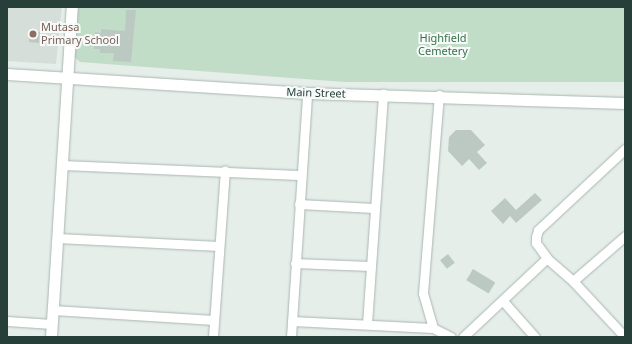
<!DOCTYPE html>
<html>
<head>
<meta charset="utf-8">
<style>
  body { margin:0 }
  #map { position:relative; width:632px; height:344px; overflow:hidden; background:#e6eeea; font-family:"Noto Sans",sans-serif }
  div>[style] { position:absolute }
  .built>* { inset:0; background:#d5ded9 }
  .green>* { inset:0; background:#c1ddc8 }
  .building>* { inset:0; background:#bcc9c3; transform-origin:0 0 }
  .roads { filter:drop-shadow(0 0 1px #a9b6b1) drop-shadow(0 0 1px #a9b6b1) }
  .minor>* { height:9px; margin:-4.5px; padding:0 4.5px; transform-origin:4.5px; border-radius:4.5px; background:#fff }
  .tertiary>* { height:11px; margin:-5.5px; padding:0 5.5px; transform-origin:5.5px; border-radius:5.5px; background:#fff }
  .dots>* { width:11px; height:11px; translate:-50% -50%; box-sizing:border-box; border:2px solid #f7faf9; border-radius:50% }
  span { translate:-50% -50%; white-space:nowrap; text-align:center; line-height:1.15; -webkit-text-stroke:4px #f7faf9; paint-order:stroke }
  .education-label { font-size:11px; color:#785e54 }
  .left { translate:0 -50%; text-align:left }
  .park-label { font-size:11px; color:#33734a }
  .street-label { font-size:11px; color:#263f38 }
  .frame { position:absolute; inset:0; border:8px solid #263f38; pointer-events:none }
</style>
</head>
<body>
<div id="map">
  <div class="built">
    <i style="clip-path:polygon(7px 7px,62px 7px,56px 64px,7px 61px)"></i>
  </div>
  <div class="green">
    <i style="clip-path:polygon(77px 7px,625px 7px,625px 82px,345px 82px,80px 62px,73px 56px)"></i>
  </div>
  <div class="building">
    <i style="clip-path:polygon(126px 10px,136px 10px,131px 62px,113px 61px,114px 53px,100px 53px,100px 49px,94px 49px,95px 32px,101px 33px,101px 29px,125px 31px)"></i>
    <i style="left:30px;top:31px;width:10px;height:11px;rotate:6deg"></i>
    <i style="clip-path:polygon(456px 130px,471px 130px,485px 145px,477px 152px,487px 163px,479px 170px,469px 159px,462px 166px,448px 151px,449px 137px)"></i>
    <i style="clip-path:polygon(535px 193px,542px 200px,516px 223px,510px 216px,503px 224px,491px 211px,505px 198px,516px 210px)"></i>
    <i style="left:448px;top:254px;width:11px;height:10px;rotate:52deg"></i>
    <i style="left:473px;top:269px;width:26px;height:13px;rotate:31deg"></i>
  </div>
  <div class="roads">
    <div class="minor">
      <i style="left:61px;top:165px;width:239px;rotate:2.4deg"></i>
      <i style="left:299px;top:204px;width:75px;rotate:3.1deg"></i>
      <i style="left:57px;top:238px;width:162px;rotate:2.8deg"></i>
      <i style="left:295px;top:263px;width:75px;rotate:2.3deg"></i>
      <i style="left:573px;top:281px;width:69px;rotate:-40.9deg"></i>
      <i style="left:503px;top:301px;width:48px;rotate:48.4deg"></i>
      <i style="left:53px;top:310px;width:161px;rotate:3.6deg"></i>
      <i style="left:7px;top:321px;width:45px;rotate:3.8deg"></i>
      <i style="left:292px;top:321px;width:141px;rotate:2.8deg"></i>
      <i style="left:433px;top:328px;width:20px;rotate:27deg"></i>
      <i style="left:367px;top:324px;width:231px;rotate:-86deg"></i>
      <i style="left:433px;top:328px;width:36px;rotate:-106deg"></i>
      <i style="left:423px;top:293px;width:199px;rotate:-85.4deg"></i>
      <i style="left:213px;top:337px;width:167px;rotate:-85.9deg"></i>
      <i style="left:291px;top:337px;width:245px;rotate:-86.2deg"></i>
      <i style="left:463px;top:337px;width:115px;rotate:-43.2deg"></i>
      <i style="left:625px;top:337px;width:76px;rotate:-132.9deg"></i>
      <i style="left:573px;top:281px;width:35px;rotate:-139deg"></i>
      <i style="left:547px;top:258px;width:19px;rotate:-126deg"></i>
      <i style="left:536px;top:243px;width:6px;rotate:-90deg"></i>
      <i style="left:536px;top:237px;width:7px;rotate:-74deg"></i>
      <i style="left:538px;top:230px;width:119px;rotate:-43deg"></i>
    </div>
    <div class="tertiary">
      <i style="left:7px;top:74px;width:301px;rotate:3.6deg"></i>
      <i style="left:307px;top:93px;width:318px;rotate:1.8deg"></i>
      <i style="left:51px;top:337px;width:331px;rotate:-86.4deg"></i>
    </div>
  </div>
  <div class="dots">
    <i style="left:33px;top:34px;background:#8d6e63"></i>
  </div>
  <div class="education-label">
    <span class="left" style="left:41px;top:34px">Mutasa<br>Primary School</span>
  </div>
  <div class="park-label">
    <span style="left:443px;top:45px">Highfield<br>Cemetery</span>
  </div>
  <div class="street-label">
    <span style="left:316px;top:93px;rotate:2deg">Main Street</span>
  </div>
  <div class="frame"></div>
</div>
</body>
</html>
